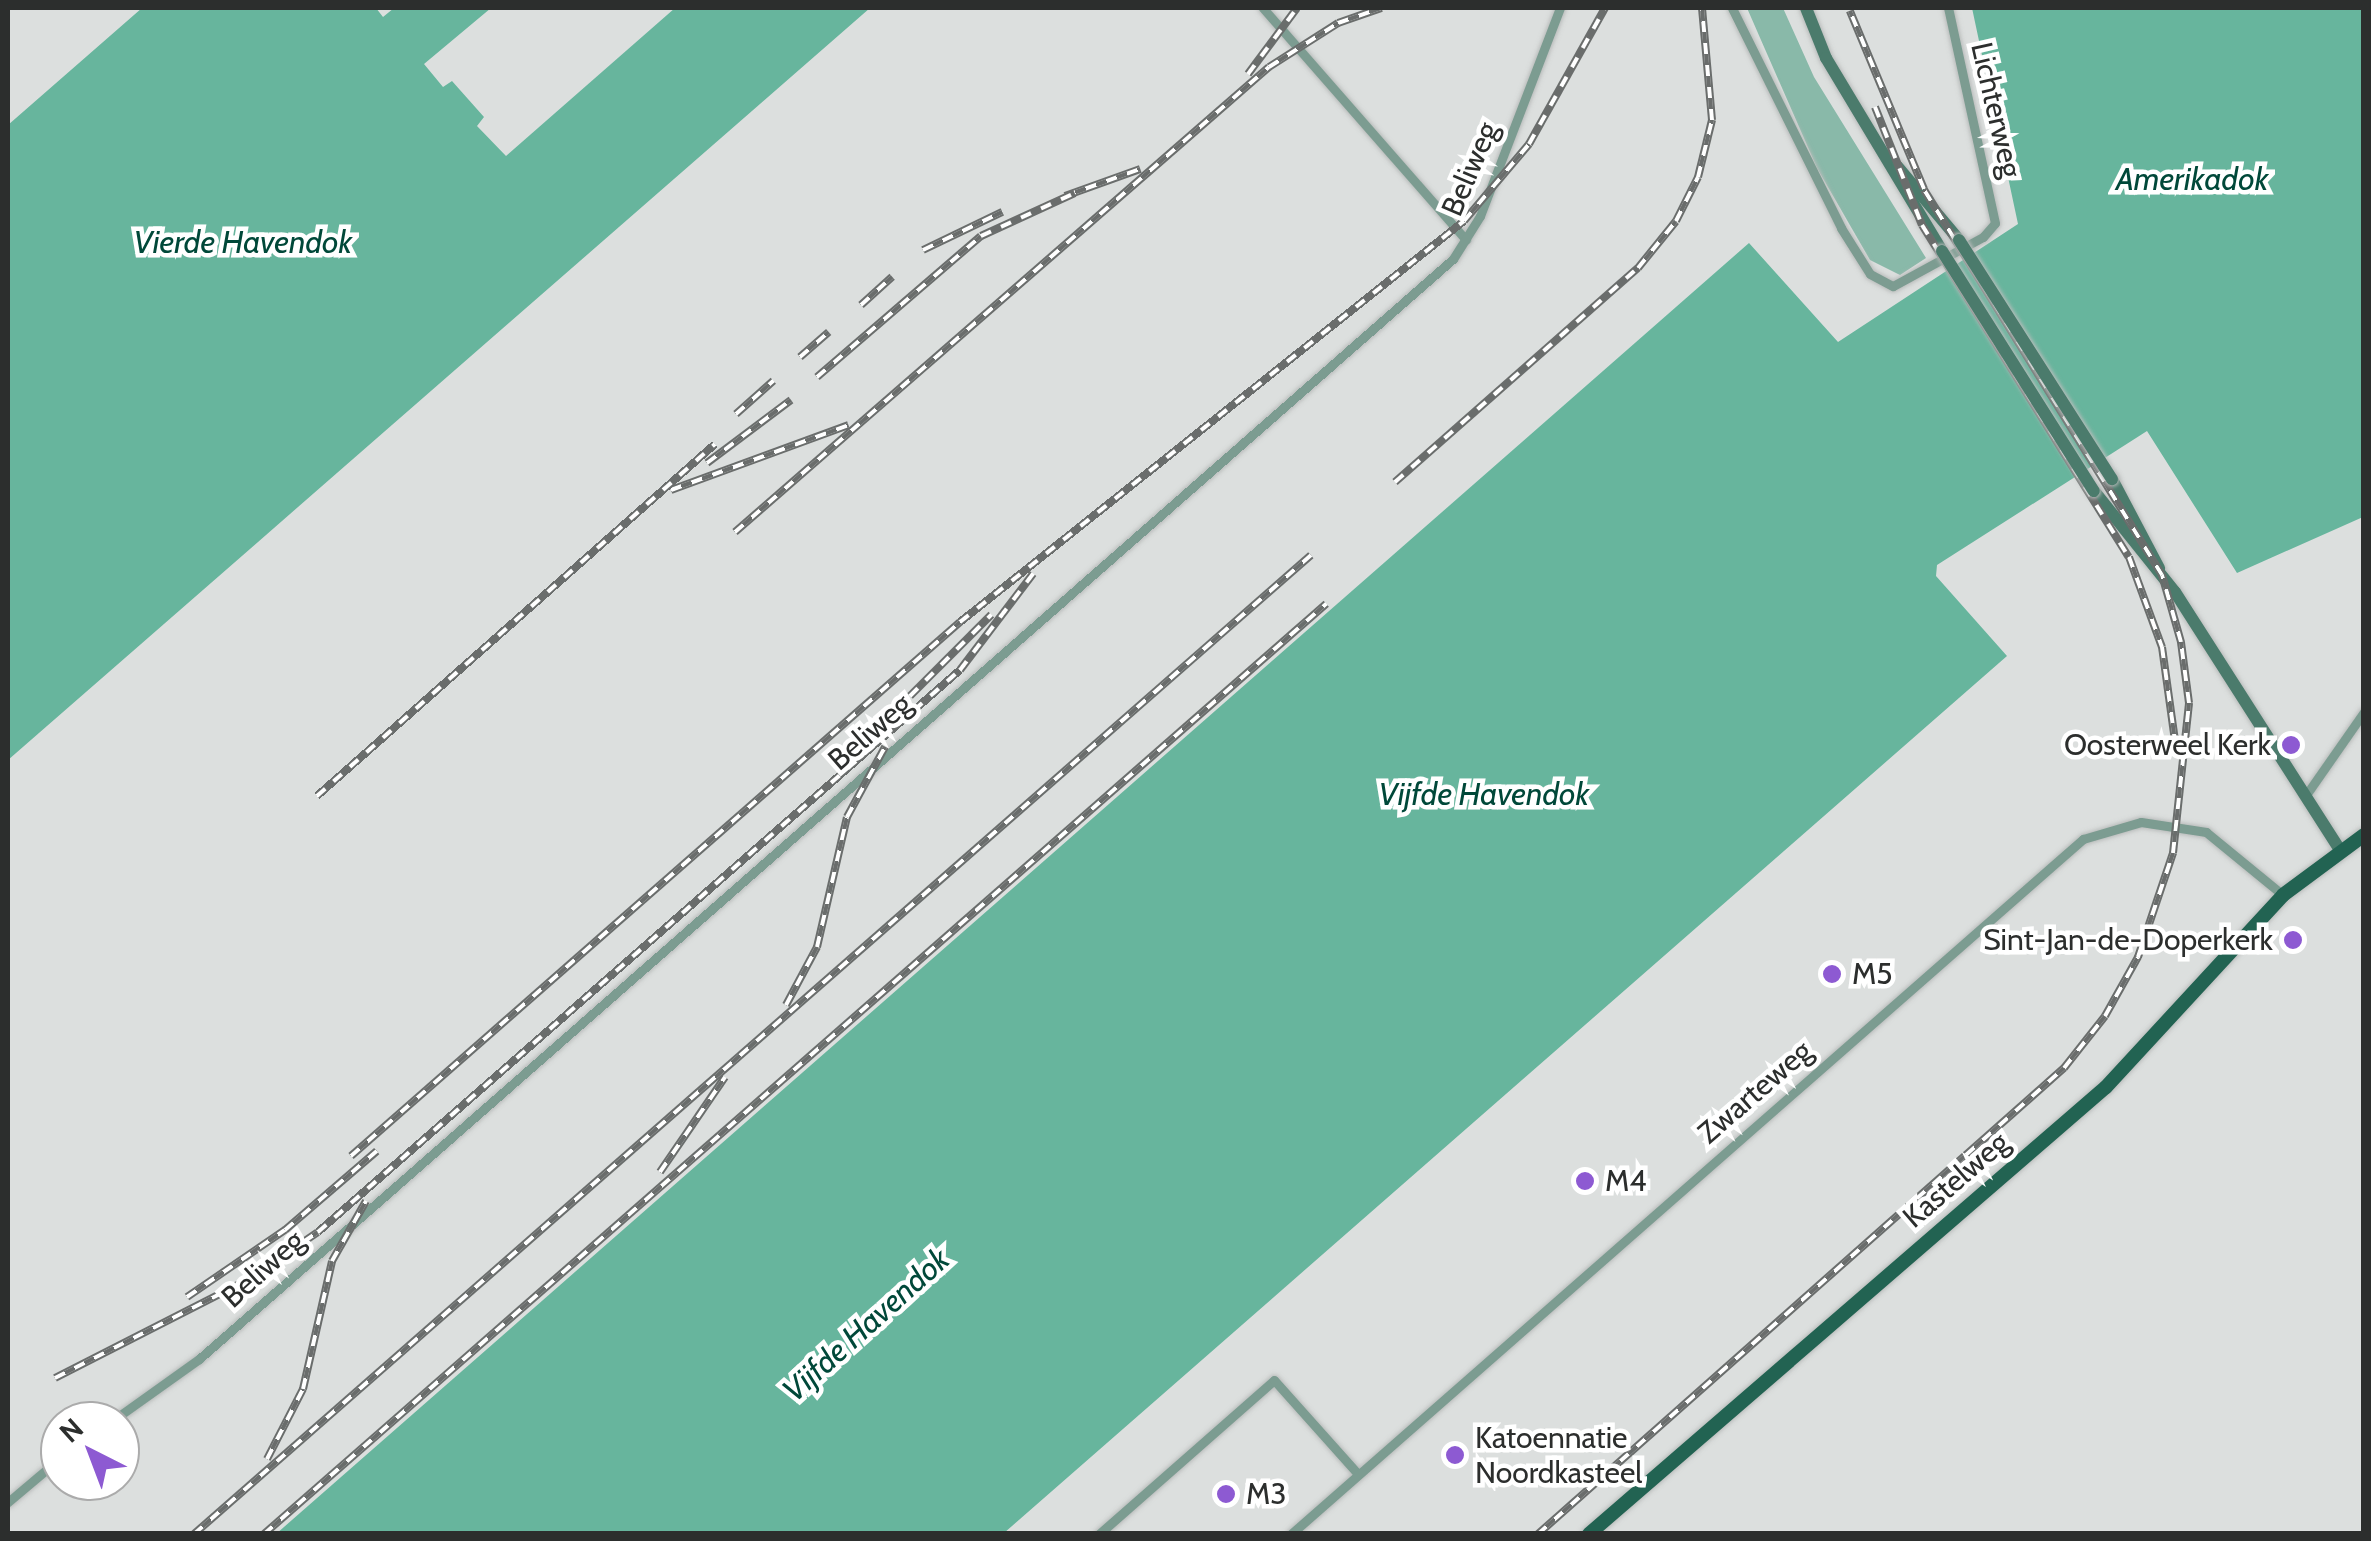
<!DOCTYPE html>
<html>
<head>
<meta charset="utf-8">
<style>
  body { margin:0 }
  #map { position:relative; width:2371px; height:1541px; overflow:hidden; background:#dcdfde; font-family:Cabin,sans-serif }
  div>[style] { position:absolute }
  .green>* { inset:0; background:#89b9a9 }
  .water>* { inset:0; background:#67b59d }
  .roads { filter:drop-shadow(0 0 2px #b9bcbb) drop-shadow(0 0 2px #b9bcbb) }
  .street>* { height:9px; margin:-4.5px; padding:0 4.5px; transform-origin:4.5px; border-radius:4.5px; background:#7c9c91 }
  .secondary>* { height:12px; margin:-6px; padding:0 6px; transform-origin:6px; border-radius:6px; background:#4b7b6c }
  .primary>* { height:14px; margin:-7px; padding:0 7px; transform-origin:7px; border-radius:7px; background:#226352 }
  .rail>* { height:8px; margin-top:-4px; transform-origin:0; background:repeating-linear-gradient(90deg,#fff 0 11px,#6a6d6c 0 22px); box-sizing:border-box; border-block:2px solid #6a6d6c }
  .bridges { filter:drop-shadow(0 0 2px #b9bcbb) drop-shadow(0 0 2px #b9bcbb) }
  .secondary-bridge>* { height:12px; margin:-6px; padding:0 6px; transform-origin:6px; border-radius:6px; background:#4b7b6c }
  .dots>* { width:28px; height:28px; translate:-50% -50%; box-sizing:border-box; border:5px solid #fff; border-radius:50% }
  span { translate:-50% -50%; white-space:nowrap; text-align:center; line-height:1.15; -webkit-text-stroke:9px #fff; paint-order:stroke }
  .street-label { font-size:30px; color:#2c2e2d }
  .poi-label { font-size:30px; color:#2c2e2d }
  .right { translate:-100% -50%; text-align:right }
  .left { translate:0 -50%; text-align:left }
  .water-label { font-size:32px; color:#004839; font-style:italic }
  .frame { position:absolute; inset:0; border:10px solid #2c2e2d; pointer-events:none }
  .north { position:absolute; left:40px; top:1401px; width:100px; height:100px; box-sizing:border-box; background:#fff; border:2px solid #ababab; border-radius:50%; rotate:318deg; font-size:28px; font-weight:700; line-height:40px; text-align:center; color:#2c2e2d }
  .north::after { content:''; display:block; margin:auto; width:35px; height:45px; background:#8d5ad2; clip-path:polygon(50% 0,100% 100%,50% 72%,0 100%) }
</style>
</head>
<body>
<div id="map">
  <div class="green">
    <i style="clip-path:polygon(1747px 8px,1783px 8px,1814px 77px,1926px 258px,1900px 275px,1870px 260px,1817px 168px)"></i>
  </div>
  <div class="water">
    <i style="clip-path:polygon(142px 8px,376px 8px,383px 17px,394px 8px,491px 8px,424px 64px,443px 87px,452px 81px,484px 117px,477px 126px,506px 156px,675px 8px,870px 8px,8px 760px,8px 125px)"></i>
    <i style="clip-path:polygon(1972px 8px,2363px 8px,2363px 517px,2237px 573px,2147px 431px,1937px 565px,1936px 576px,2007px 656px,1004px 1533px,276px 1534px,1749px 243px,1838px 342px,2018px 224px)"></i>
  </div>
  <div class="roads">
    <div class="street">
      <i style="left:1263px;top:8px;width:308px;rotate:48.8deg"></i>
      <i style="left:1732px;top:8px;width:246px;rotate:63.6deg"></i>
      <i style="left:1841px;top:228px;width:54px;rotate:57.8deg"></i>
      <i style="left:1870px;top:274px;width:26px;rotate:28deg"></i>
      <i style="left:1893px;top:286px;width:102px;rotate:-28.6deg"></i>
      <i style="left:1983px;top:237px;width:18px;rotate:-49deg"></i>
      <i style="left:1995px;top:223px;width:220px;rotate:-102.3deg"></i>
      <i style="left:2306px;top:795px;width:101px;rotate:-55.1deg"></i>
      <i style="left:112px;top:1421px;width:107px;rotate:-35.5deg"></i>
      <i style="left:199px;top:1359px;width:1668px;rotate:-41.26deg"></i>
      <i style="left:1453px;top:259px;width:51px;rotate:-57.9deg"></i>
      <i style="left:1480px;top:216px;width:223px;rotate:-69deg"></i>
      <i style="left:8px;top:1502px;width:68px;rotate:-40.2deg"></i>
      <i style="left:1099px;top:1534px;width:233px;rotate:-41.3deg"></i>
      <i style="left:1274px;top:1380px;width:126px;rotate:48.2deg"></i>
      <i style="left:1291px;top:1534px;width:1054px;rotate:-41.27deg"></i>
      <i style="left:2083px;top:839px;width:60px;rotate:-16.3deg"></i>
      <i style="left:2141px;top:822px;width:66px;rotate:8.7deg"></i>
      <i style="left:2206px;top:832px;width:99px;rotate:39.3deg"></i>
    </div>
    <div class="secondary">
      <i style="left:1806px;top:8px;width:54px;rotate:68.2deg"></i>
      <i style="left:1826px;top:58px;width:225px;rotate:59deg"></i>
      <i style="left:1897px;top:166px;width:97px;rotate:50deg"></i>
      <i style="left:2112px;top:479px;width:101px;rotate:62.2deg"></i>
      <i style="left:2094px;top:491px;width:129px;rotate:51.3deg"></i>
      <i style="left:2175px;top:592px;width:306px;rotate:57.4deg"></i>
    </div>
    <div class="primary">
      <i style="left:1589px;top:1534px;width:683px;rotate:-40.85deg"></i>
      <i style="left:2106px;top:1087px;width:261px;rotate:-47.3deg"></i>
      <i style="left:2283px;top:895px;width:101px;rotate:-36.5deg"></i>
    </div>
  </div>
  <div class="rail">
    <i style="left:1248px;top:74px;width:82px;rotate:-53.4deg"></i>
    <i style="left:1875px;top:107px;width:127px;rotate:68.3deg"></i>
    <i style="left:1922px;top:225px;width:391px;rotate:58.1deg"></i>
    <i style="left:2129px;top:557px;width:96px;rotate:69.9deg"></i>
    <i style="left:2162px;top:647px;width:95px;rotate:82.1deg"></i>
    <i style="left:1065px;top:196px;width:80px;rotate:-19.8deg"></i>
    <i style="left:923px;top:250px;width:88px;rotate:-25.7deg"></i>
    <i style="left:861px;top:305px;width:42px;rotate:-42.1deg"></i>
    <i style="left:800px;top:357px;width:38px;rotate:-41deg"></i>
    <i style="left:817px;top:377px;width:216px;rotate:-40.7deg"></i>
    <i style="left:981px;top:236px;width:103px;rotate:-24.6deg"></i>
    <i style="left:736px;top:414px;width:50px;rotate:-41.7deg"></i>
    <i style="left:707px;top:463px;width:105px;rotate:-36.9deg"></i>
    <i style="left:1395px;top:482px;width:324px;rotate:-41.4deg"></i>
    <i style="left:1638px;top:268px;width:60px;rotate:-51deg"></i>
    <i style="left:1676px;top:221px;width:49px;rotate:-63.4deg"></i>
    <i style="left:1698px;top:177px;width:59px;rotate:-76.2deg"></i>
    <i style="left:1712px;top:120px;width:112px;rotate:-95.1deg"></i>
    <i style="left:671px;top:490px;width:189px;rotate:-20.1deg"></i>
    <i style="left:735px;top:532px;width:708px;rotate:-41.05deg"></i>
    <i style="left:1269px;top:67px;width:82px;rotate:-32.5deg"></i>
    <i style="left:1338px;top:23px;width:46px;rotate:-19.2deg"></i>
    <i style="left:910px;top:696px;width:115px;rotate:-45deg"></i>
    <i style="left:317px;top:796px;width:531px;rotate:-41.49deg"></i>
    <i style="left:786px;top:1005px;width:66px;rotate:-61.9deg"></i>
    <i style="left:817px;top:947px;width:133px;rotate:-77deg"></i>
    <i style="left:847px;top:817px;width:80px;rotate:-61.5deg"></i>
    <i style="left:351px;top:1156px;width:810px;rotate:-41.25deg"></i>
    <i style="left:960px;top:622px;width:644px;rotate:-38.51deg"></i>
    <i style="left:1464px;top:221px;width:101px;rotate:-49.8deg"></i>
    <i style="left:1529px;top:144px;width:156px;rotate:-60.8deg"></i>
    <i style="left:660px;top:1172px;width:115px;rotate:-55.6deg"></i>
    <i style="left:187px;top:1297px;width:119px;rotate:-34.4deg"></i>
    <i style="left:285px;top:1230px;width:121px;rotate:-40.7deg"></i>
    <i style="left:55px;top:1378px;width:218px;rotate:-27deg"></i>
    <i style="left:249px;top:1279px;width:83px;rotate:-34.3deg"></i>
    <i style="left:318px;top:1232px;width:853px;rotate:-41.2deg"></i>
    <i style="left:960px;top:670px;width:121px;rotate:-52.8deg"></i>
    <i style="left:267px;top:1459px;width:79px;rotate:-62.8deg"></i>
    <i style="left:303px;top:1389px;width:131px;rotate:-77.2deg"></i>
    <i style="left:332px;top:1261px;width:69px;rotate:-60.5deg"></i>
    <i style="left:194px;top:1534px;width:1485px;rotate:-41.23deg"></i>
    <i style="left:264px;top:1534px;width:1412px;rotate:-41.21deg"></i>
    <i style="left:1538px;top:1534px;width:703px;rotate:-41.54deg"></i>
    <i style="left:2064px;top:1068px;width:66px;rotate:-51.7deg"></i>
    <i style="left:2105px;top:1016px;width:68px;rotate:-60.8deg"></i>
    <i style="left:2138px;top:957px;width:110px;rotate:-71.4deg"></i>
    <i style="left:2173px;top:853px;width:151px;rotate:-83.9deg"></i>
    <i style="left:2189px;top:703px;width:62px;rotate:-97.5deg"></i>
    <i style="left:2181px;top:642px;width:70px;rotate:-105.8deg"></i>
    <i style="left:2162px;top:575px;width:453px;rotate:-121.7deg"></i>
    <i style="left:1924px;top:189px;width:193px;rotate:-112.6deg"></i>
  </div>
  <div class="bridges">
    <div class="secondary-bridge">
      <i style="left:1959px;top:240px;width:284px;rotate:57.4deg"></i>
      <i style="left:1942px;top:251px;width:284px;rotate:57.7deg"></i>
    </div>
  </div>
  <div class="dots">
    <i style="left:2291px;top:745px;background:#8d5ad2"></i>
    <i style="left:2293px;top:940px;background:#8d5ad2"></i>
    <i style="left:1832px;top:974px;background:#8d5ad2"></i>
    <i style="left:1585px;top:1181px;background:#8d5ad2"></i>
    <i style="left:1455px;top:1455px;background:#8d5ad2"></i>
    <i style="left:1226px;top:1494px;background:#8d5ad2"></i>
  </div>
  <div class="street-label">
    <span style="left:1996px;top:110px;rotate:77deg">Lichterweg</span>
    <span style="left:1470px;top:169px;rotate:-67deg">Beliweg</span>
    <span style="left:870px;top:732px;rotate:-41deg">Beliweg</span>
    <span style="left:1755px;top:1092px;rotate:-41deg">Zwarteweg</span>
    <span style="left:1956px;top:1180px;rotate:-41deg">Kastelweg</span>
    <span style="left:263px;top:1269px;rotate:-42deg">Beliweg</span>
  </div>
  <div class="poi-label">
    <span class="right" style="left:2271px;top:745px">Oosterweel Kerk</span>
    <span class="right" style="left:2273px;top:940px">Sint-Jan-de-Doperkerk</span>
    <span class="left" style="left:1852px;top:974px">M5</span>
    <span class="left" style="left:1605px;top:1181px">M4</span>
    <span class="left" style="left:1475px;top:1455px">Katoennatie<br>Noordkasteel</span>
    <span class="left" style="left:1246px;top:1494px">M3</span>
  </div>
  <div class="water-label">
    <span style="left:2192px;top:179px">Amerikadok</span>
    <span style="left:243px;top:242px">Vierde Havendok</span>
    <span style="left:1484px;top:794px">Vijfde Havendok</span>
    <span style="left:866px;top:1325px;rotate:-42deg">Vijfde Havendok</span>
  </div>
  <div class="frame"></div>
  <div class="north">N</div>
</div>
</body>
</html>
